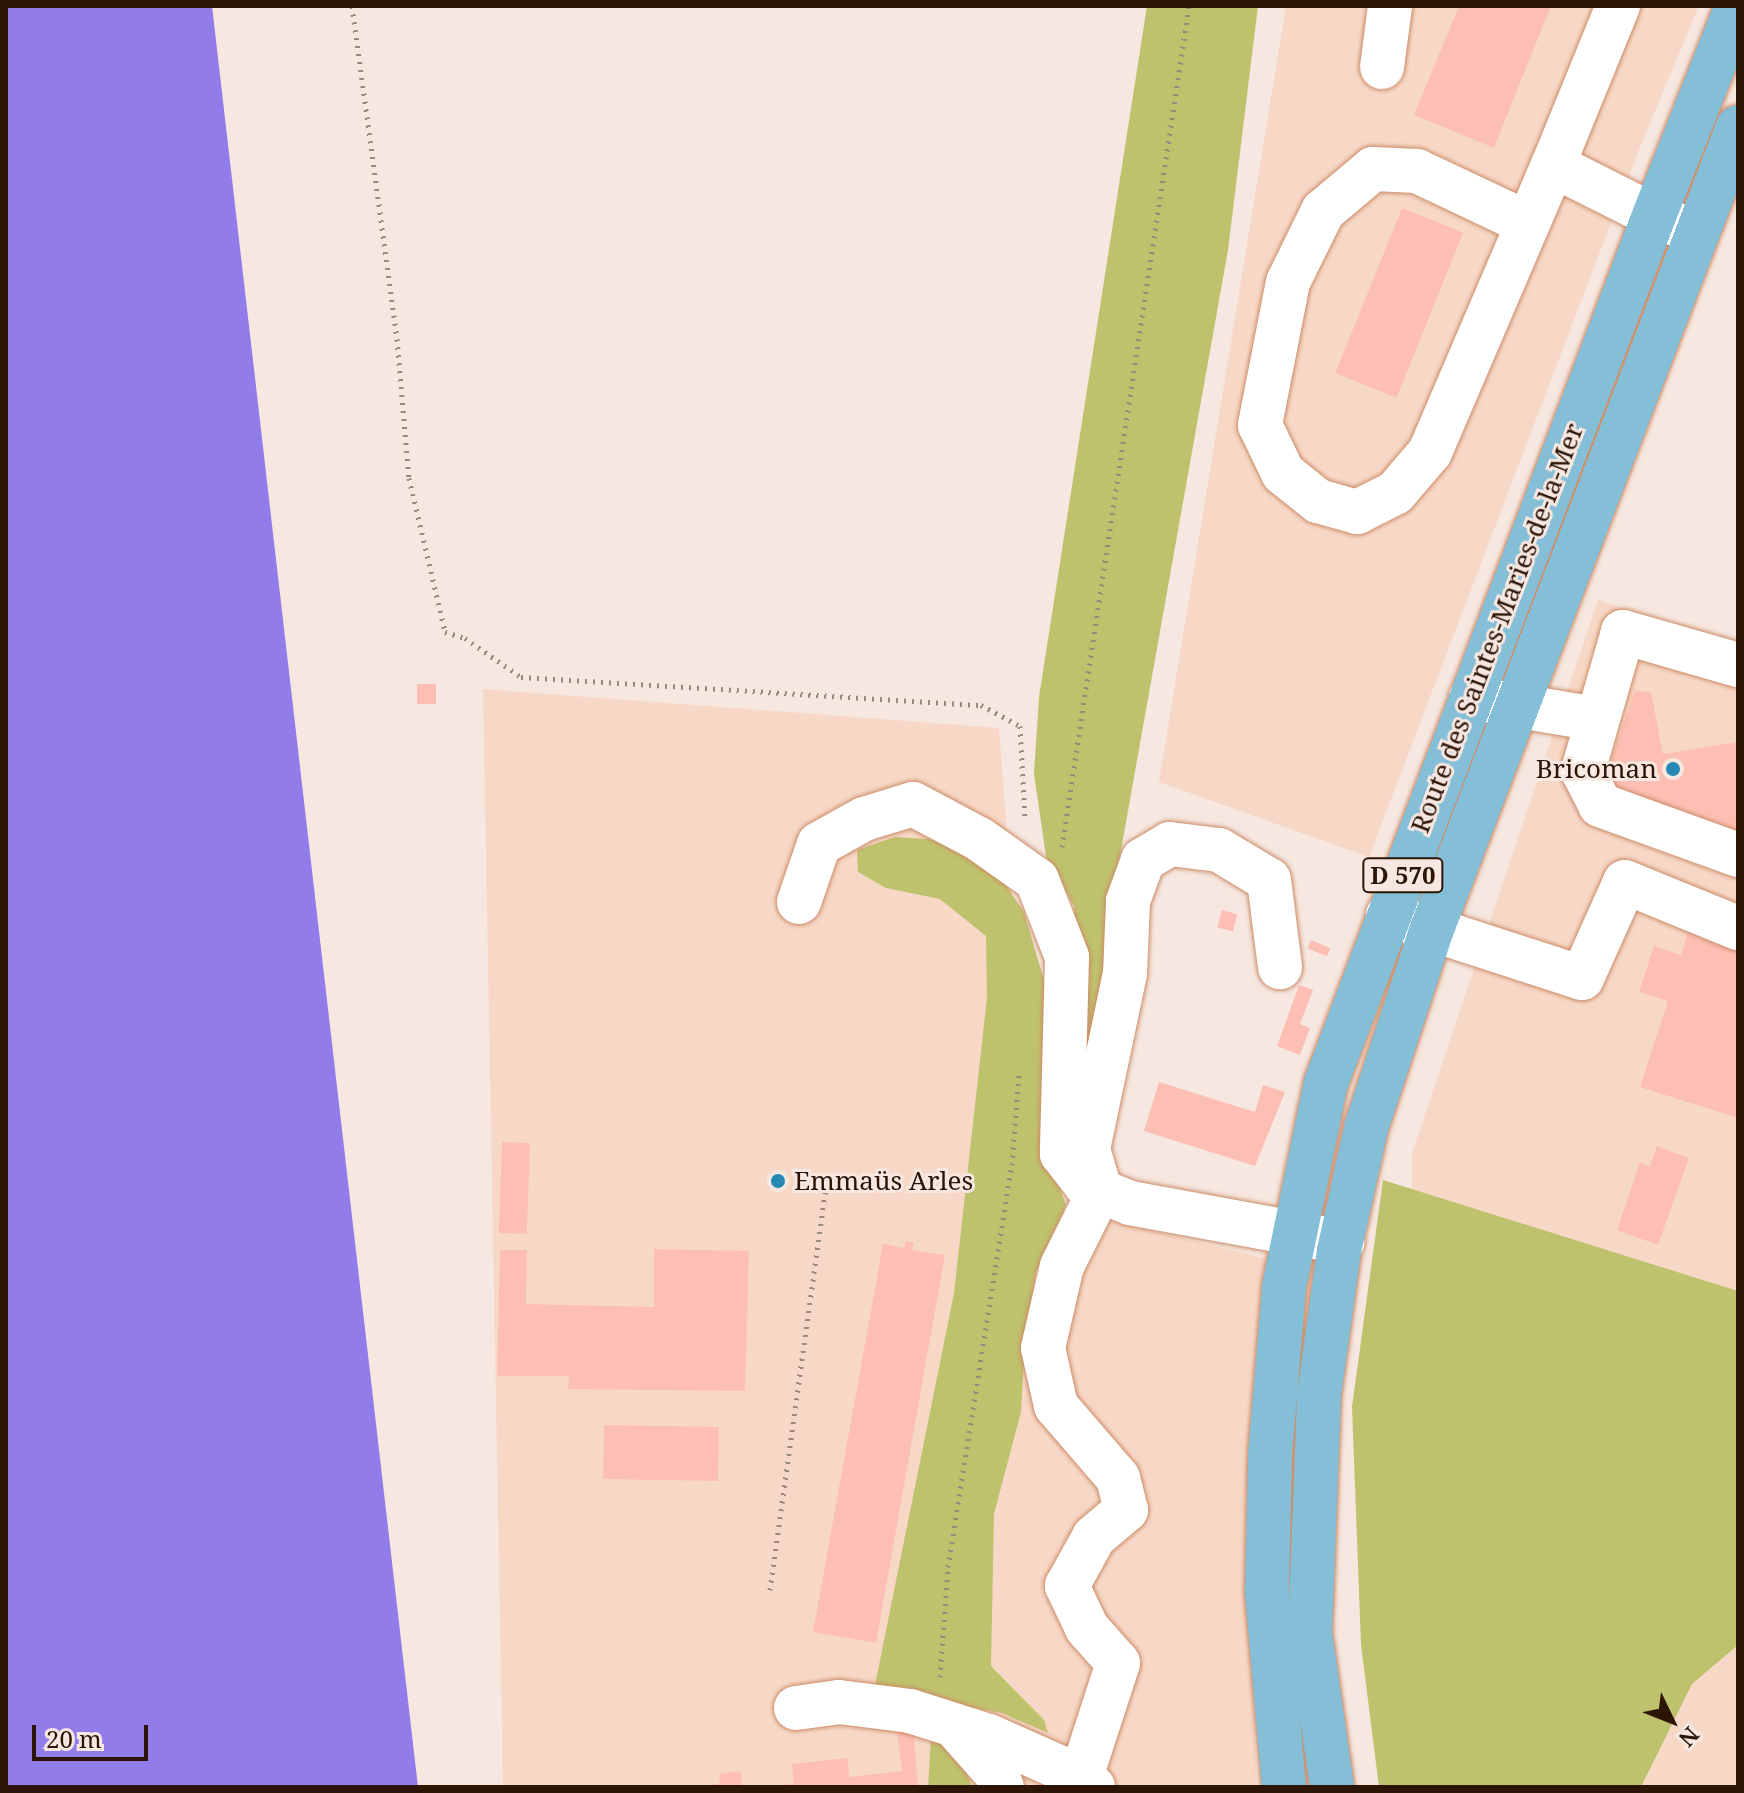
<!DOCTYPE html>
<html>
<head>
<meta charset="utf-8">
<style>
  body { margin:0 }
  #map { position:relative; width:1744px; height:1793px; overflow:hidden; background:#f6e7e0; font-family:"Noto Serif",serif }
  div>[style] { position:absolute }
  .built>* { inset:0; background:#f7d8c7 }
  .green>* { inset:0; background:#bfc26d }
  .water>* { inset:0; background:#927cea }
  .building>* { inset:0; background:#fdbfb3; transform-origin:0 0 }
  .path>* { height:5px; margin-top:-2.5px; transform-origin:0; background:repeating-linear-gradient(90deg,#9c897e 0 2px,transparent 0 8px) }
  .roads { filter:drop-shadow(0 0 2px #cc8c67) drop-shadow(0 0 2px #cc8c67) }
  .minor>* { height:44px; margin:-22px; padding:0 22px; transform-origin:22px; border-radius:22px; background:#fff }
  .major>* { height:44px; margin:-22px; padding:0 22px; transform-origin:22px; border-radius:22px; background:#85bed7 }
  .dots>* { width:22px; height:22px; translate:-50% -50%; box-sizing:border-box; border:4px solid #f6e7e0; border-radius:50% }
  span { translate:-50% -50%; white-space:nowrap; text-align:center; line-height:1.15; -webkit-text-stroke:6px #f6e7e0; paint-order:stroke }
  .shield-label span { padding:2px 6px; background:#f6e7e0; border:2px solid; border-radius:6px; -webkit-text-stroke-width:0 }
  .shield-label { font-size:24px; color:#2d1506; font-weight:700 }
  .street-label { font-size:26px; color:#2d1506 }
  .poi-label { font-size:26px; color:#2d1506 }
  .right { translate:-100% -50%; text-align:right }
  .left { translate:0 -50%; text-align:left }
  .frame { position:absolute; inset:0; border:8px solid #2d1506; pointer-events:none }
  .north { position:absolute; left:1632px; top:1681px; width:80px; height:80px; -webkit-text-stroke:6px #f6e7e0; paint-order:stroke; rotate:133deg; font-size:22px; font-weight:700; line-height:32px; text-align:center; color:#2d1506 }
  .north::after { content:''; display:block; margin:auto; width:28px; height:36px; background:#2d1506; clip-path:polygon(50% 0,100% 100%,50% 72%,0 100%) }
  .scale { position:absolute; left:32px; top:1725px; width:116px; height:36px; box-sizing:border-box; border:4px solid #2d1506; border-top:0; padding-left:10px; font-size:24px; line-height:28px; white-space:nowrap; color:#2d1506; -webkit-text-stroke:6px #f6e7e0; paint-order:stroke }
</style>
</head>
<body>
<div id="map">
  <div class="built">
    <i style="clip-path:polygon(1286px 6px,1699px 6px,1640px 147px,1369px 857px,1159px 782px)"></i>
    <i style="clip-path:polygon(1598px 600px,1738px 646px,1738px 1787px,1419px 1787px,1412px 1153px)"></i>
    <i style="clip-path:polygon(483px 689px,999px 728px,1035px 1202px,1268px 1259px,1250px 1612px,1257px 1787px,503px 1787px)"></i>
  </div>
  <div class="green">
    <i style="clip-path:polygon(1147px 6px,1258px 6px,1228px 250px,1118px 867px,1114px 966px,1079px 1128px,1074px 906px,1046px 856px,1034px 774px,1039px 697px)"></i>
    <i style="clip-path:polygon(895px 837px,942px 840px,994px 868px,1024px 912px,1046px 987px,1046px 1150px,1066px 1205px,1036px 1272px,1025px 1342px,1021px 1412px,994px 1514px,991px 1666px,1044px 1720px,1048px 1733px,1002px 1713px,874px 1690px,954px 1293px,987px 998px,986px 936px,940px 899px,886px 888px,858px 872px,857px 850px)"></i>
    <i style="clip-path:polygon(1383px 1180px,1738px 1291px,1738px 1645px,1692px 1684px,1641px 1787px,1379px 1787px,1361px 1645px,1352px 1407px)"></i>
    <i style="clip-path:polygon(931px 1738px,959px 1751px,972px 1787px,928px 1787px)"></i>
  </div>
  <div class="water">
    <i style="clip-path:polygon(6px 6px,212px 6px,418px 1787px,6px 1787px)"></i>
  </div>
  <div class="building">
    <i style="clip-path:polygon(1459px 6px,1551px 6px,1494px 148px,1414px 115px)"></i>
    <i style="left:1402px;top:208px;width:66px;height:178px;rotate:22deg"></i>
    <i style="left:436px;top:684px;width:20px;height:19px;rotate:90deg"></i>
    <i style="clip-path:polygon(1635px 691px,1651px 692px,1663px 754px,1738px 742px,1738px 835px,1602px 785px)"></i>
    <i style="left:1222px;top:910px;width:16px;height:18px;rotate:15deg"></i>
    <i style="clip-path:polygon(1688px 932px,1738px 947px,1738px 1118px,1640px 1087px,1668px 1001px,1639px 992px,1654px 946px,1681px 955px)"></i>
    <i style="left:1311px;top:940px;width:21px;height:9px;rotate:23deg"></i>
    <i style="clip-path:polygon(1299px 985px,1313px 990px,1300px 1024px,1310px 1028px,1300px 1055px,1277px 1046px)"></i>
    <i style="clip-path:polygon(1159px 1082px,1255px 1112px,1263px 1085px,1285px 1092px,1255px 1166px,1144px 1131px)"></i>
    <i style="left:502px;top:1142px;width:28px;height:91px;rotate:2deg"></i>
    <i style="clip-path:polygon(1657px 1146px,1689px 1158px,1658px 1245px,1617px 1230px,1640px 1162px,1650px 1166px)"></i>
    <i style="clip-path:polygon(906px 1241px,914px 1243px,912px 1250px,945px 1255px,876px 1643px,813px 1632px,883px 1244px,904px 1248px)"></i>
    <i style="clip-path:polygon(654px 1249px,749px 1251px,745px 1391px,568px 1389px,569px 1376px,497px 1376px,500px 1250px,527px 1250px,526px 1304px,654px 1307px)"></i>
    <i style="left:604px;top:1425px;width:115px;height:54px;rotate:1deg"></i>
    <i style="clip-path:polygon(897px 1731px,914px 1734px,918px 1787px,774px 1787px,794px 1783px,792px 1764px,848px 1758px,849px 1777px,902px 1771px)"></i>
    <i style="clip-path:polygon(741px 1771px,742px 1787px,704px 1787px,720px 1783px,719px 1774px)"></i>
  </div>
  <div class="path">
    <i style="left:352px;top:6px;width:336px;rotate:82.3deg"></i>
    <i style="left:397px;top:339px;width:140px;rotate:85.1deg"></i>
    <i style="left:409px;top:478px;width:158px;rotate:76.8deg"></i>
    <i style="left:445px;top:632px;width:21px;rotate:17deg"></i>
    <i style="left:465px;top:638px;width:68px;rotate:34.9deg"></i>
    <i style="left:521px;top:677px;width:461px;rotate:3.5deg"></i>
    <i style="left:981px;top:705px;width:44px;rotate:28.3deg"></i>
    <i style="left:1020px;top:726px;width:93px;rotate:86.9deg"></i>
    <i style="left:1062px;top:847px;width:851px;rotate:-81.41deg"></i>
    <i style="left:770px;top:1590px;width:409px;rotate:-82.1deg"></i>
    <i style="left:940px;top:1677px;width:110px;rotate:-85.8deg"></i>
    <i style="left:948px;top:1567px;width:407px;rotate:-81deg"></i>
    <i style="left:1012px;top:1165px;width:92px;rotate:-85.6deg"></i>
  </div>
  <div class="roads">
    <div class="minor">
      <i style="left:1618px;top:6px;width:172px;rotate:112.2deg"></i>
      <i style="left:1553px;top:165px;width:113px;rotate:26.8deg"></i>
      <i style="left:1654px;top:216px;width:45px;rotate:20.9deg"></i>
      <i style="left:1382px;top:67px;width:62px;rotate:-82.5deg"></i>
      <i style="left:1527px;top:223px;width:122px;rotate:-154.7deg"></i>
      <i style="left:1417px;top:171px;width:44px;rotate:-177.4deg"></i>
      <i style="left:1373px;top:169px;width:65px;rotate:140deg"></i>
      <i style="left:1323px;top:211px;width:79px;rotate:116.2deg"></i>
      <i style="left:1288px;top:282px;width:146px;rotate:101.1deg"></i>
      <i style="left:1260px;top:425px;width:53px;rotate:64.4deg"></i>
      <i style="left:1283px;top:473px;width:45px;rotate:38.7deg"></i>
      <i style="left:1318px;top:501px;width:41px;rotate:15.8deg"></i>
      <i style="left:1357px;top:512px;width:42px;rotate:-26.6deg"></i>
      <i style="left:1395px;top:493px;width:54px;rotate:-49.5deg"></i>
      <i style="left:1430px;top:452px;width:312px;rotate:-66.8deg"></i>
      <i style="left:1738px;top:665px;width:120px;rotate:-164deg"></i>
      <i style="left:1623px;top:632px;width:145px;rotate:106.1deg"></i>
      <i style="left:1583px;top:771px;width:38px;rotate:63deg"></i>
      <i style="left:1600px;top:805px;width:147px;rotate:19.9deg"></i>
      <i style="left:1471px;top:698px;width:128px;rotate:9.5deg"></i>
      <i style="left:799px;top:902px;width:61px;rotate:-71deg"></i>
      <i style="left:819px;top:844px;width:51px;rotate:-29.1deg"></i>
      <i style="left:864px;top:819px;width:51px;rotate:-17deg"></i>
      <i style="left:913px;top:804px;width:75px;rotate:27.9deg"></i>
      <i style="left:979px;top:839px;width:71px;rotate:35.3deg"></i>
      <i style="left:1037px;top:880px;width:83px;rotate:68.7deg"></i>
      <i style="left:1067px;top:957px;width:197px;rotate:91.5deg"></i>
      <i style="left:1062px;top:1154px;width:39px;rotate:52deg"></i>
      <i style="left:1086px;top:1185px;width:48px;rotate:22.2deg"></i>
      <i style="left:1130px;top:1203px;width:216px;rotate:10.4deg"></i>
      <i style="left:1388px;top:915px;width:204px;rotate:18deg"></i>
      <i style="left:1582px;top:978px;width:105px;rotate:-65.9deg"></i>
      <i style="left:1625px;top:882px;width:122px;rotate:22.2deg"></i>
      <i style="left:796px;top:1708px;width:43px;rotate:-7.9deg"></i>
      <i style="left:839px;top:1702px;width:72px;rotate:7.2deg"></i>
      <i style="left:910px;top:1711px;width:83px;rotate:17.6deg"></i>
      <i style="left:989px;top:1736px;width:101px;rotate:24deg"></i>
      <i style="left:1081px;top:1777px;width:16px;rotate:40deg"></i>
      <i style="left:957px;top:1729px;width:59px;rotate:48.4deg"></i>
      <i style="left:996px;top:1773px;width:15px;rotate:67deg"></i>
      <i style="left:1081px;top:1777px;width:120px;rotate:-72deg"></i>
      <i style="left:1118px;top:1663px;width:47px;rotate:-131.5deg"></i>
      <i style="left:1087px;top:1628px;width:47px;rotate:-115.5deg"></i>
      <i style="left:1067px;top:1586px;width:56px;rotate:-61.1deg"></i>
      <i style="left:1094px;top:1537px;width:42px;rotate:-40.2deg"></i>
      <i style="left:1126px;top:1510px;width:33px;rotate:-104deg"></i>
      <i style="left:1118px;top:1478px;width:95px;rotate:-130.7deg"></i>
      <i style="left:1056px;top:1406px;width:59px;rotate:-102.6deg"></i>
      <i style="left:1043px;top:1348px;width:84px;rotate:-77deg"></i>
      <i style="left:1062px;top:1266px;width:85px;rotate:-63.4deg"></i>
      <i style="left:1100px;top:1190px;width:43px;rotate:-106.3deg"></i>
      <i style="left:1088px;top:1149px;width:179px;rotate:-78.1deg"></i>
      <i style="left:1125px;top:974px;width:73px;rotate:-87.6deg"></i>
      <i style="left:1128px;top:901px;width:44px;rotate:-69.9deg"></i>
      <i style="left:1143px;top:860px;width:31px;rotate:-31deg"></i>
      <i style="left:1170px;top:844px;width:49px;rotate:7deg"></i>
      <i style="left:1219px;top:850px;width:58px;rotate:31deg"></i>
      <i style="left:1269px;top:880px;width:88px;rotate:82.8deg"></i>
    </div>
    <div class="major">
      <i style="left:1284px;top:1787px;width:197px;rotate:-95deg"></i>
      <i style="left:1267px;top:1591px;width:136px;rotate:-88.7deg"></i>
      <i style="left:1270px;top:1455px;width:169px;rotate:-85.2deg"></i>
      <i style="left:1284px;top:1287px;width:208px;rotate:-78.4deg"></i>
      <i style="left:1326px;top:1083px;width:927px;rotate:-69.28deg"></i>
      <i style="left:1654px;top:216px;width:226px;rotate:-68.4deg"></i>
      <i style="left:1332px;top:1787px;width:157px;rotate:-98.1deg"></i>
      <i style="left:1310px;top:1632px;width:237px;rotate:-87.8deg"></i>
      <i style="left:1319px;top:1395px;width:145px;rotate:-82.1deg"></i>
      <i style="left:1339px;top:1251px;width:126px;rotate:-77.6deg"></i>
      <i style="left:1366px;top:1128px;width:210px;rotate:-71.7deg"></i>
      <i style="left:1432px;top:929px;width:858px;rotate:-69.12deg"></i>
    </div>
  </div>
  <div class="dots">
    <i style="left:1673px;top:769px;background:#248ab3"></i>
    <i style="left:778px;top:1181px;background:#248ab3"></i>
  </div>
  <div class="shield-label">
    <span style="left:1403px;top:875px">D 570</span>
  </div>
  <div class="street-label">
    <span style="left:1497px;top:628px;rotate:-69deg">Route des Saintes-Maries-de-la-Mer</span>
  </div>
  <div class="poi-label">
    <span class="right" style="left:1657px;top:769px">Bricoman</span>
    <span class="left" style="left:794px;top:1181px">Emmaüs Arles</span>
  </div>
  <div class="frame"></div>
  <div class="north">N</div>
  <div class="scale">20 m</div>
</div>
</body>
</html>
